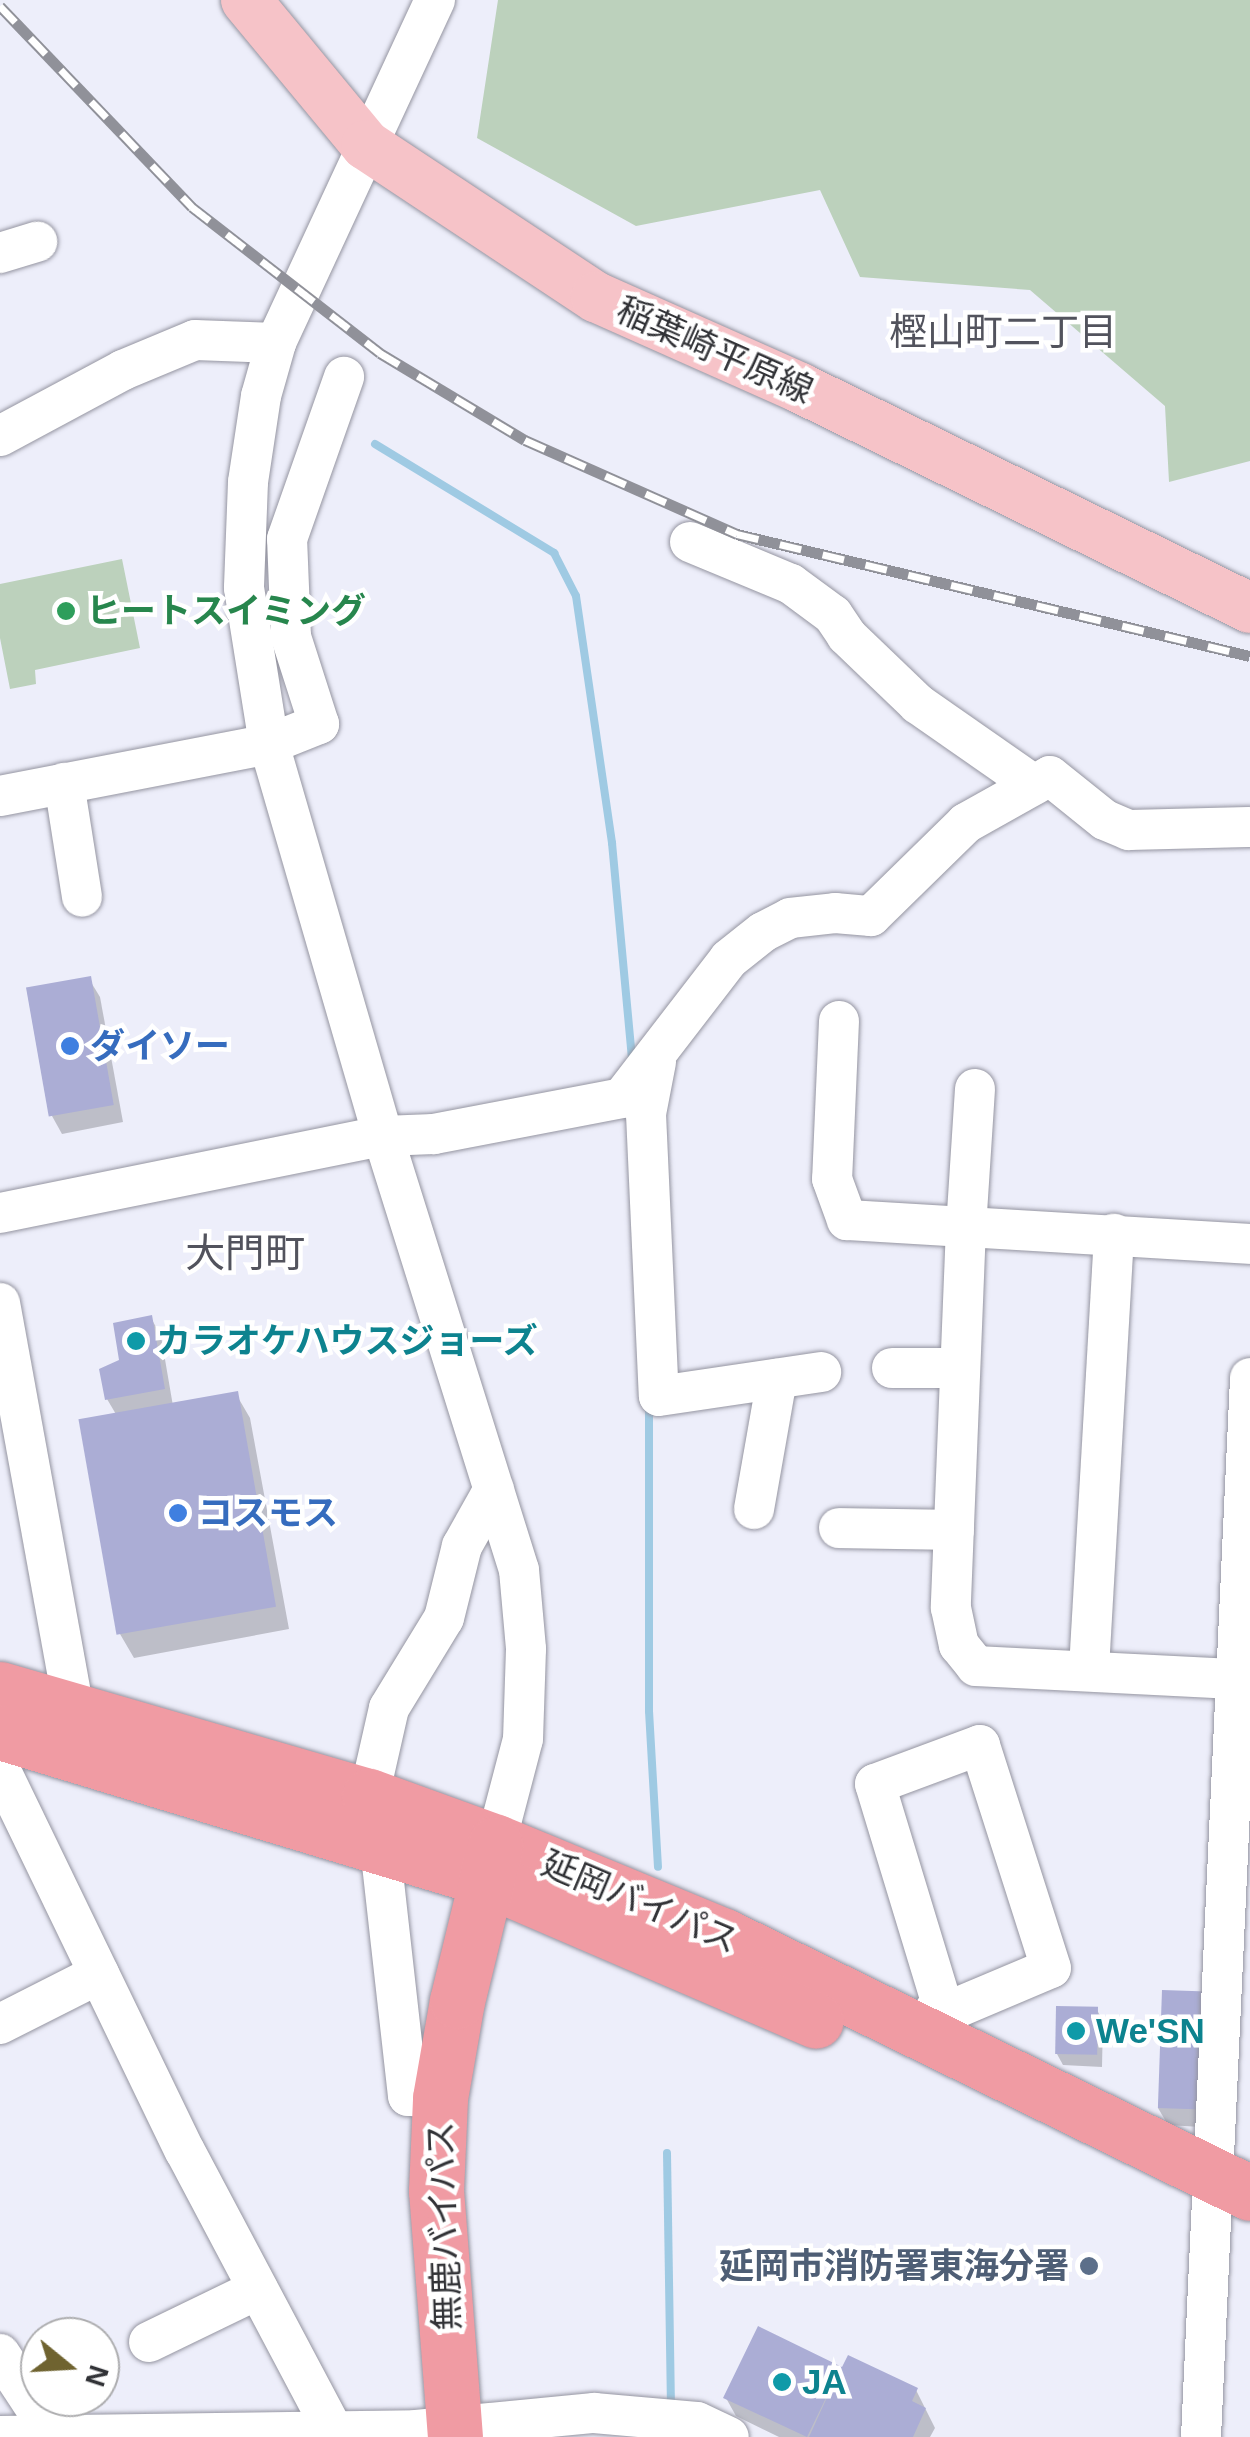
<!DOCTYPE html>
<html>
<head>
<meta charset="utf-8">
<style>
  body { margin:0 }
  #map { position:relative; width:1250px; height:2437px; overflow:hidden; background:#edeefa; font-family:Arial,"Noto Sans JP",sans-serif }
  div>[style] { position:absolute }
  .green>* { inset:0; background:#bcd1bc }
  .shadow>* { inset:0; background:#0003 }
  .stream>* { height:8px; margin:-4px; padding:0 4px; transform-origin:4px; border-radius:4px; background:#9fcae3 }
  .building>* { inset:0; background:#abadd5; transform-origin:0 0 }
  .roads { filter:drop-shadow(0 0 2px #9595a1) drop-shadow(0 0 2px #9595a1) }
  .minor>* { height:40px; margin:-20px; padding:0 20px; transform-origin:20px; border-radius:20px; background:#fff }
  .major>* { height:50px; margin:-25px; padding:0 25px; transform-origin:25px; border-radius:25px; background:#f6c3c8 }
  .highway>* { height:55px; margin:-27.5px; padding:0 27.5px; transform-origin:27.5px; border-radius:27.5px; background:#f09ba3 }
  .rail>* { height:11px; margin-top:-5.5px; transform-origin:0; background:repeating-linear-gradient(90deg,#fff 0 22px,#909199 0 44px); box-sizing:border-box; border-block:2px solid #909199 }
  .dots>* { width:28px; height:28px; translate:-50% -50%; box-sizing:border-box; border:5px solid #fff; border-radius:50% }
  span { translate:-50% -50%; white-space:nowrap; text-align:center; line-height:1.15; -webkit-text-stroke:9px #fff; paint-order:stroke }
  .street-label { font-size:35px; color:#323337 }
  .leisure-label { font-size:35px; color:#27864d; font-weight:700 }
  .left { translate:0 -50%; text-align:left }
  .shop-label { font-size:35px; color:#366cbe; font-weight:700 }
  .culture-label { font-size:35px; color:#0d838f; font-weight:700 }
  .service-label { font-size:35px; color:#4e5e75; font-weight:700 }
  .right { translate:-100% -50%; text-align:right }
  .neighbourhood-label { font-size:38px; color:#52535d }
  .quarter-label { font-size:40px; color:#52535d }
  .north { position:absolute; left:20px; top:2317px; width:100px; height:100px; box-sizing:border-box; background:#fff; border:2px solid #adadaf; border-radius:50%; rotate:108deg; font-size:28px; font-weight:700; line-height:40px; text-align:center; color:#323337 }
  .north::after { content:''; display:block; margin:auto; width:35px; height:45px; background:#6f6330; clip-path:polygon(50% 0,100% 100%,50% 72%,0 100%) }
</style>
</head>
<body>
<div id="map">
  <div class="green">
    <i style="clip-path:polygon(498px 0,1250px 0,1250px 461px,1169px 482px,1165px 406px,1030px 290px,860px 277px,820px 190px,636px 226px,477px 138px)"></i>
    <i style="clip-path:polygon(122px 559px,140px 648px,35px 670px,36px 684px,10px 689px,0 638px,0 584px)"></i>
  </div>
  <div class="shadow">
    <i style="clip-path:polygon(89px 979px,100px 997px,123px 1122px,62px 1134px,52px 1116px)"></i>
    <i style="clip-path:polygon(151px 1318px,161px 1336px,173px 1406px,236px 1394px,250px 1418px,289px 1629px,134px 1658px,120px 1634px,117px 1416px,107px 1399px,122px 1361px)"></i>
    <i style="clip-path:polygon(1213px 1995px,1217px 2128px,1168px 2125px,1158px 2108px)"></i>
    <i style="clip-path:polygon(1097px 2010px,1103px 2021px,1102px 2067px,1063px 2065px,1057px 2054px)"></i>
    <i style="clip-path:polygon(759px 2329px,843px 2371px,916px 2390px,935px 2428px,930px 2437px,779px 2437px,736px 2416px,726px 2398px)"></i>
  </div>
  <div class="stream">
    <i style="left:375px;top:444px;width:210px;rotate:31.3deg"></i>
    <i style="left:554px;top:553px;width:48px;rotate:62.9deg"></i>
    <i style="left:576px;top:596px;width:250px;rotate:81.7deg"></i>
    <i style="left:612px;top:843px;width:218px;rotate:84.7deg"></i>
    <i style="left:649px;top:1403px;width:308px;rotate:90deg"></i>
    <i style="left:649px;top:1711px;width:156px;rotate:86.7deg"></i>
    <i style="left:667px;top:2153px;width:256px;rotate:89.1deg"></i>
  </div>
  <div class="building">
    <i style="left:91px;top:976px;width:131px;height:66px;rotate:80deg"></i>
    <i style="clip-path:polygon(152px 1315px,165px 1389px,105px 1400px,99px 1369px,119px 1360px,113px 1323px)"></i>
    <i style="left:238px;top:1391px;width:219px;height:162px;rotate:80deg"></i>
    <i style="left:1162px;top:1990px;width:52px;height:118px;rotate:2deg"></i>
    <i style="left:1056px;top:2006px;width:42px;height:48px;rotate:1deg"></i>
    <i style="clip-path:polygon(758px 2326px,842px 2367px,848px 2355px,918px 2388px,912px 2401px,926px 2408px,913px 2437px,809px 2437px,839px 2371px,807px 2437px,723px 2398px)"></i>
  </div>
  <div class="roads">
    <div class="minor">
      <i style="left:435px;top:0;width:378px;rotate:114.9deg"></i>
      <i style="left:276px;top:343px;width:55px;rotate:105.8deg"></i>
      <i style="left:261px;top:396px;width:87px;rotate:98.6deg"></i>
      <i style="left:248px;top:482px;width:106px;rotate:92.2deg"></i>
      <i style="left:244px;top:588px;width:158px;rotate:80.9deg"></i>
      <i style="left:269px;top:744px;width:408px;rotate:73.8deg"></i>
      <i style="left:383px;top:1136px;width:455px;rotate:72.6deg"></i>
      <i style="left:519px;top:1570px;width:79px;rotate:84.9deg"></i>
      <i style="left:526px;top:1649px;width:90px;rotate:91.9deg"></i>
      <i style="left:523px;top:1739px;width:106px;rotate:104.7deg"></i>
      <i style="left:0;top:253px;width:39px;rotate:-17deg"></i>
      <i style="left:0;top:436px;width:140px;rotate:-28.2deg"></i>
      <i style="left:123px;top:370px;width:78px;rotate:-22.6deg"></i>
      <i style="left:195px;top:340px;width:81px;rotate:2.1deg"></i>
      <i style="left:690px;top:542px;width:109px;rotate:22.6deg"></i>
      <i style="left:791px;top:584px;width:52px;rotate:36.4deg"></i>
      <i style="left:833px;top:615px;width:25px;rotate:56deg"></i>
      <i style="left:847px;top:636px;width:98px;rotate:43.8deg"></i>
      <i style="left:918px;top:704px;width:141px;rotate:34.9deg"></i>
      <i style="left:64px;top:783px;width:115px;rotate:81deg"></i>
      <i style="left:0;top:796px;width:274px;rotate:-10.9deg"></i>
      <i style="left:269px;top:744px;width:54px;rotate:-21.8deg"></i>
      <i style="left:319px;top:724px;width:91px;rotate:-107.8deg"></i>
      <i style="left:291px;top:637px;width:98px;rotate:-92.3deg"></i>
      <i style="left:287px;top:539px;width:172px;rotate:-70.6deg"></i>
      <i style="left:839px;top:1021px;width:158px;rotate:92.5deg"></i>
      <i style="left:832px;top:1179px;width:44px;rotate:69.9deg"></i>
      <i style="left:847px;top:1220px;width:119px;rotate:3.4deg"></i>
      <i style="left:966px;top:1227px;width:381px;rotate:92.3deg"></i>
      <i style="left:951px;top:1608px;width:38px;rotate:78deg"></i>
      <i style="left:959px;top:1645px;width:27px;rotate:51deg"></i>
      <i style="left:976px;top:1666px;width:274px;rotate:2.9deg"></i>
      <i style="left:656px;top:1062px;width:53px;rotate:100.9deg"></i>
      <i style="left:646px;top:1114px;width:282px;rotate:87.4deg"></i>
      <i style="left:659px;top:1396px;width:164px;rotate:-8.4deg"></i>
      <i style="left:975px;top:1089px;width:138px;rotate:93.7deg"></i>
      <i style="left:966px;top:1227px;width:285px;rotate:3.4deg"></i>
      <i style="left:0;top:1213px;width:391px;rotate:-11.4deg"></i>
      <i style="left:383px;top:1136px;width:51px;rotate:-2.2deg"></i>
      <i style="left:434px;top:1134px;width:191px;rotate:-10.8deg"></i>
      <i style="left:622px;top:1098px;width:175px;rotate:-52.4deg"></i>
      <i style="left:729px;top:959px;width:43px;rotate:-38.5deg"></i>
      <i style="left:763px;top:932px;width:30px;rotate:-27deg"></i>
      <i style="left:790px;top:918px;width:45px;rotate:-6.3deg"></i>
      <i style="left:835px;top:913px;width:36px;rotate:5deg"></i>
      <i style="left:871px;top:916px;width:133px;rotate:-44.4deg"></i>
      <i style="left:966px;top:823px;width:96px;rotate:-29.2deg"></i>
      <i style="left:1050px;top:776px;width:70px;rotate:38.7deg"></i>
      <i style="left:1105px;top:820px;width:26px;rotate:23deg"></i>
      <i style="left:1129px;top:830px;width:121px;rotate:-1.4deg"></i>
      <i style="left:0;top:1303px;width:415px;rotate:79.7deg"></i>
      <i style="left:892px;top:1368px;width:67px"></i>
      <i style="left:754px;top:1509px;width:132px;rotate:-80deg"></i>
      <i style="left:839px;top:1528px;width:115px;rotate:1deg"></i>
      <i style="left:1089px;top:1669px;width:436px;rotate:-86.7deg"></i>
      <i style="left:0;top:1769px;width:424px;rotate:64.2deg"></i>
      <i style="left:185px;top:2151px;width:317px;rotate:62.1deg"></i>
      <i style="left:0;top:2024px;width:111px;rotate:-26.8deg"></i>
      <i style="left:920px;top:2032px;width:37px;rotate:-56deg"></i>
      <i style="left:941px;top:2001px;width:15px;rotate:32deg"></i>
      <i style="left:954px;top:2009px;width:105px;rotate:-22.9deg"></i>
      <i style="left:1051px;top:1968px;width:234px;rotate:-107.7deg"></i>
      <i style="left:980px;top:1745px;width:112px;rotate:159.6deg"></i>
      <i style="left:875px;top:1784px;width:227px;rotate:73.1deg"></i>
      <i style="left:440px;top:2098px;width:32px;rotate:-176deg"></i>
      <i style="left:408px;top:2096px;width:253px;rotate:-96.4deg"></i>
      <i style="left:380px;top:1845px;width:50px;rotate:-102.7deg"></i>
      <i style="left:369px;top:1796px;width:90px;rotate:-77.2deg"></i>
      <i style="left:389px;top:1708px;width:105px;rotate:-58.6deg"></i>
      <i style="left:444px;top:1618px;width:74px;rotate:-76deg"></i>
      <i style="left:462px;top:1546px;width:65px;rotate:-60.7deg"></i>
      <i style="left:149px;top:2342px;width:121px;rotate:-25.9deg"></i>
      <i style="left:0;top:2354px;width:95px;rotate:56.6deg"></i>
      <i style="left:0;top:2436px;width:416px;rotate:-0.8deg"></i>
      <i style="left:416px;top:2430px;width:179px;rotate:-5.5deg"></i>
      <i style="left:594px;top:2413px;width:103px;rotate:5deg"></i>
      <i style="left:697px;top:2422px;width:35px;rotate:25deg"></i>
      <i style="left:1201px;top:2437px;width:1060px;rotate:-87.35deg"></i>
    </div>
    <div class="major">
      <i style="left:246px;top:0;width:188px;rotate:50.4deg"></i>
      <i style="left:366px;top:145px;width:276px;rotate:33.5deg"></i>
      <i style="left:596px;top:297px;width:223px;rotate:24deg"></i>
      <i style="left:800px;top:388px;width:501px;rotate:26.05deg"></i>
    </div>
    <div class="highway">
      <i style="left:0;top:1689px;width:384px;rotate:16.2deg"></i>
      <i style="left:369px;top:1796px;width:135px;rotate:19.9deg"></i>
      <i style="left:496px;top:1842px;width:247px;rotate:22.4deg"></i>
      <i style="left:724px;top:1936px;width:585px;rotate:26.04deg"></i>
      <i style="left:0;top:1732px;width:509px;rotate:16.8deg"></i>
      <i style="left:487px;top:1879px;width:358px;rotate:23.3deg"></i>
      <i style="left:455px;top:2437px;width:247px;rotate:-94.4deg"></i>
      <i style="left:436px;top:2191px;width:93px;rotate:-87.5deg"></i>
      <i style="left:440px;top:2098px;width:98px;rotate:-80.1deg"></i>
      <i style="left:457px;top:2001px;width:161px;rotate:-76.3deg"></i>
    </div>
  </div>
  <div class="rail">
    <i style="left:0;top:6px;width:278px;rotate:46.3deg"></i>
    <i style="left:192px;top:207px;width:238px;rotate:37.8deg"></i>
    <i style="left:380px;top:353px;width:169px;rotate:31deg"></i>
    <i style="left:525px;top:440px;width:232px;rotate:23.9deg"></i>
    <i style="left:737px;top:534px;width:527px;rotate:13.38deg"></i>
  </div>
  <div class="dots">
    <i style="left:66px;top:611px;background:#2e9e5b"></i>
    <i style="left:70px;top:1046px;background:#3f7fe0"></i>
    <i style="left:136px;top:1341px;background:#0f9aa8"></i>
    <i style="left:178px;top:1513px;background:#3f7fe0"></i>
    <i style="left:1076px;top:2031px;background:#0f9aa8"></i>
    <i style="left:1089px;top:2266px;background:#5c6f8a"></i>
    <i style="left:782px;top:2382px;background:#0f9aa8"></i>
  </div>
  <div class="street-label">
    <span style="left:715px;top:350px;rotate:24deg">稲葉崎平原線</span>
    <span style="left:640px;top:1902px;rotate:23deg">延岡バイパス</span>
    <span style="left:444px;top:2226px;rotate:-92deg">無鹿バイパス</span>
  </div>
  <div class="leisure-label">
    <span class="left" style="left:86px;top:611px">ヒートスイミング</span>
  </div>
  <div class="shop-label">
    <span class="left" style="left:90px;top:1046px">ダイソー</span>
    <span class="left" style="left:198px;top:1513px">コスモス</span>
  </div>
  <div class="culture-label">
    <span class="left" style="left:156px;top:1341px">カラオケハウスジョーズ</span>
    <span class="left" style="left:1096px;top:2031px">We'SN</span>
    <span class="left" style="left:802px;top:2382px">JA</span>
  </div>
  <div class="service-label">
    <span class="right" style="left:1069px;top:2266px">延岡市消防署東海分署</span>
  </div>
  <div class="neighbourhood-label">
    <span style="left:1003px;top:333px">樫山町二丁目</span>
  </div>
  <div class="quarter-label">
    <span style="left:245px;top:1253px">大門町</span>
  </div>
  <div class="north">N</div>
</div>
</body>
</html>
